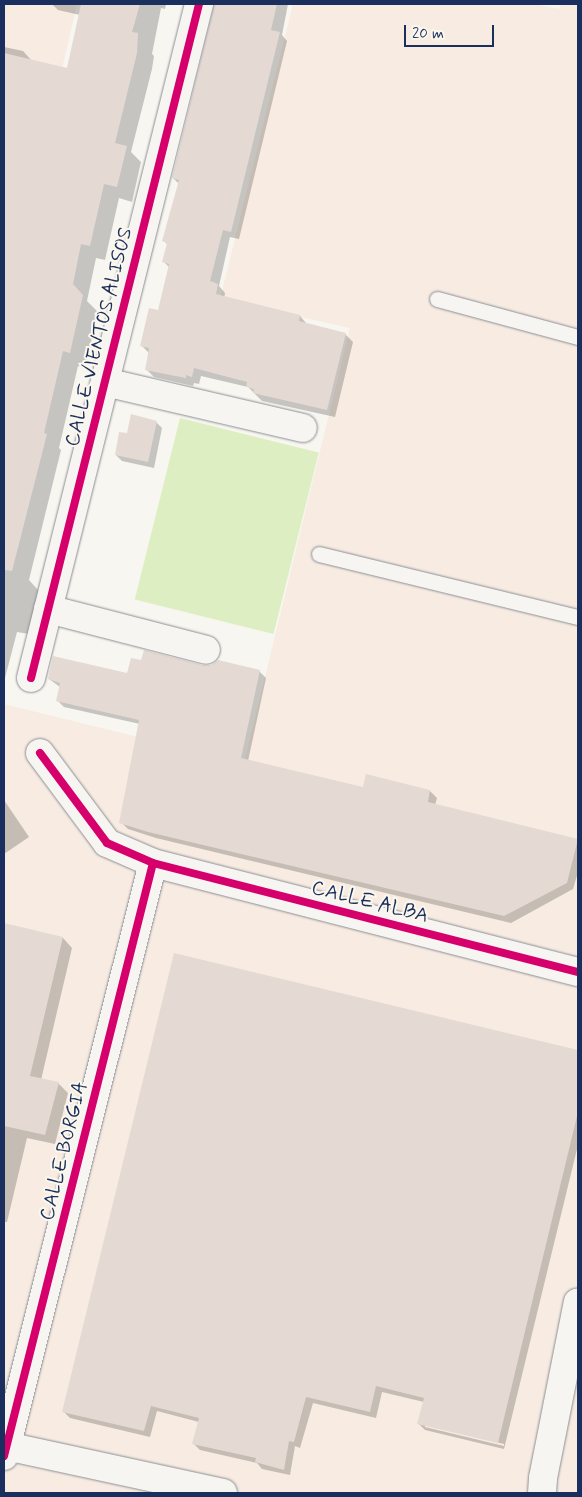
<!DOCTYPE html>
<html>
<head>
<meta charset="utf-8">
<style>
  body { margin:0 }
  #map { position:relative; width:582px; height:1497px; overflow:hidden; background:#f8f6f0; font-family:Mynerve,sans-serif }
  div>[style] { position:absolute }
  .built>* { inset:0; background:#f7ebe2 }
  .green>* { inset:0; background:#ddeec3; transform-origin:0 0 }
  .shadow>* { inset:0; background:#0003 }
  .building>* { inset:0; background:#e5d9d4 }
  .roads { filter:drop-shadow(0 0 1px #8b8e94) drop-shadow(0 0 1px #8b8e94) }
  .lane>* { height:15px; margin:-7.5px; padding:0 7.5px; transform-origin:7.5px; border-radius:7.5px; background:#f6f5f1 }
  .street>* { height:28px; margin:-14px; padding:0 14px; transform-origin:14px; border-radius:14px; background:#f6f5f1 }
  .secondary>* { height:28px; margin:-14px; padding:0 14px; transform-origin:14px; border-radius:14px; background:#f6f5f1 }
  .cycleway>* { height:8px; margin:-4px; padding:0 4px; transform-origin:4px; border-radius:4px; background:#d6006c }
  span { translate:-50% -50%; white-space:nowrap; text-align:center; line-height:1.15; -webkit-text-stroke:4px #fbf7ec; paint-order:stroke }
  .street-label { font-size:20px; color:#1b2f5e }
  .frame { position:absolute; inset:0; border:5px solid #1b2f5e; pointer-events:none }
  .scale { position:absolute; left:404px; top:25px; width:90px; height:22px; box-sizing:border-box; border:2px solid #1b2f5e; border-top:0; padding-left:6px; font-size:15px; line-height:18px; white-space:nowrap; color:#1b2f5e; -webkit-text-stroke:4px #fbf7ec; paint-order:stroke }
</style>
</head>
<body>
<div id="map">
  <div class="built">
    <i style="clip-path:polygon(4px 4px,77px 4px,4px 321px)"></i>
    <i style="clip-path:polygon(293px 4px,535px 4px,559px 9px,561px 4px,578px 4px,578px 1493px,4px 1493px,4px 704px,244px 763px,350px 328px,220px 299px)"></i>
  </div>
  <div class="green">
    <i style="left:180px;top:418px;width:143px;height:187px;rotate:14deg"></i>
  </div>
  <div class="shadow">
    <i style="clip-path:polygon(52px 4px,166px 4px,165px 9px,161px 8px,152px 54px,154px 56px,152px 69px,131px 152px,141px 162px,132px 202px,119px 198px,105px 260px,96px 258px,87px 301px,98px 312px,85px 368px,78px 366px,59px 448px,61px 450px,29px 580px,39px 591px,29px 634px,17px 632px,4px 682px,4px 47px,23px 51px,32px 61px,68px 69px,80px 15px,58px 10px)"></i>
    <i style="clip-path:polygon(215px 4px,288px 4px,282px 35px,287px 41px,239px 239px,230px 237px,219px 286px,225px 293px,224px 298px,300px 316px,307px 324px,345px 334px,353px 342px,335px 417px,262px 401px,248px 387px,201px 376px,199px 384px,194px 383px,193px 386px,154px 377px,146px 369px,149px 353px,142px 346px,159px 311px,170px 268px,164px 262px,168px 245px,164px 241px,179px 184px,173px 178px)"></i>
    <i style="clip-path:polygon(156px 422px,162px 428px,154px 468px,122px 461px,116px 455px,128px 435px)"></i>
    <i style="clip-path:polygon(202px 666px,259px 671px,266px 678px,248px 761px,363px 788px,430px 791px,437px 798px,435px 805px,578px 840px,578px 872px,573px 889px,511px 923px,156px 838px,128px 829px,121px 822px,140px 724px,64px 707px,57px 700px,60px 687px,49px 679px,128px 675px)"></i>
    <i style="clip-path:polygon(4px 800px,29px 837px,4px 854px)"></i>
    <i style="clip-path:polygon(4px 924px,63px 938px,72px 948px,41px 1080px,58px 1083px,68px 1093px,55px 1144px,27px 1138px,7px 1222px,4px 1222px)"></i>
    <i style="clip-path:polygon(evenodd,175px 955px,578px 1051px,578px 1145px,504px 1449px,425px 1430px,419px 1424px,424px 1402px,382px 1392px,376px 1418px,313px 1403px,300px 1448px,295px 1446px,290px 1475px,262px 1469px,257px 1463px,200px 1450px,193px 1443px,199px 1422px,157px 1411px,150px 1437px,70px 1418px,64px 1412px,175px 955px,425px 1424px,504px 1444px,504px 1446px,425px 1427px,425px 1424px)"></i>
  </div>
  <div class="building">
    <i style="clip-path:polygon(81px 4px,140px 4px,132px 32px,138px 33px,137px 53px,115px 143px,127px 146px,117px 187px,104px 184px,90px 246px,81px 244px,73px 284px,83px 295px,70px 353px,63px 351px,44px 433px,47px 434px,12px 571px,4px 570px,4px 53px,67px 68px)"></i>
    <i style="clip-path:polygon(214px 4px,277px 4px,271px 30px,280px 32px,231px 232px,223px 230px,210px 281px,218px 284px,216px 294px,300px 315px,299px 321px,346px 333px,327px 410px,253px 393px,254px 389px,246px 387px,247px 382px,194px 368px,192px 377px,186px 375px,186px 378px,145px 370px,149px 348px,140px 346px,149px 308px,158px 310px,169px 264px,162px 262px,167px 243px,162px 241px,179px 180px,172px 178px)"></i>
    <i style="clip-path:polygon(131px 414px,157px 421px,148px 462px,115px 455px,119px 432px,127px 433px)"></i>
    <i style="clip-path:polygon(144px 650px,202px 665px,211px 665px,218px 660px,260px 670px,241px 758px,363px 787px,366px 774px,430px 790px,428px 802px,578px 839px,567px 883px,504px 916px,148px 832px,119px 823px,139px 720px,56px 701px,60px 683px,48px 679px,53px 656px,127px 673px,131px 658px,141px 660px)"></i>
    <i style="clip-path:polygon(4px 923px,63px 937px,30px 1076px,59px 1082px,45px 1135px,4px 1126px)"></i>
    <i style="clip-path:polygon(174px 953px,578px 1050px,578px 1112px,498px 1443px,417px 1424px,424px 1398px,376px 1386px,370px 1412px,306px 1397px,294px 1442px,289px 1441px,284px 1470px,255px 1462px,256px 1458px,192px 1444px,199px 1418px,151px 1406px,144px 1431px,62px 1412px)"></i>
  </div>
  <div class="roads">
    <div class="lane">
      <i style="left:437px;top:299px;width:146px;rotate:15.1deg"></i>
      <i style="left:319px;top:554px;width:267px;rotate:13.7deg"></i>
    </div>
    <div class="street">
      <i style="left:105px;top:382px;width:203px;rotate:13.1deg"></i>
      <i style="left:48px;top:609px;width:163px;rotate:14.5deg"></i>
      <i style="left:31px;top:678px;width:695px;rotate:-76deg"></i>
      <i style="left:40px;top:753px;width:112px;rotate:53.3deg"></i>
      <i style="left:107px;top:843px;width:50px;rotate:23.5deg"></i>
      <i style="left:153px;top:863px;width:439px;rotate:14.4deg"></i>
      <i style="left:6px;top:1446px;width:222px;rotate:12.2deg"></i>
      <i style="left:4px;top:1456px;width:611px;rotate:-75.9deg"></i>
    </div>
    <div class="secondary">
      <i style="left:542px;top:1493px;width:15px;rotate:-86deg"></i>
      <i style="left:543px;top:1478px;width:179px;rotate:-78.8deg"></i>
    </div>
  </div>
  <div class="cycleway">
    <i style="left:31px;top:678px;width:695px;rotate:-76deg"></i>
    <i style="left:40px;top:753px;width:112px;rotate:53.3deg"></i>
    <i style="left:107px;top:843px;width:50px;rotate:23.5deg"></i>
    <i style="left:153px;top:863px;width:439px;rotate:14.4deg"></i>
    <i style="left:4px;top:1456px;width:611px;rotate:-75.9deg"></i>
  </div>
  <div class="street-label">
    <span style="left:99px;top:337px;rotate:-76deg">CALLE VIENTOS ALISOS</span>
    <span style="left:370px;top:902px;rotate:14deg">CALLE ALBA</span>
    <span style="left:64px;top:1151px;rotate:-76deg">CALLE BORGIA</span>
  </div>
  <div class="frame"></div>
  <div class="scale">20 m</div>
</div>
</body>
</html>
